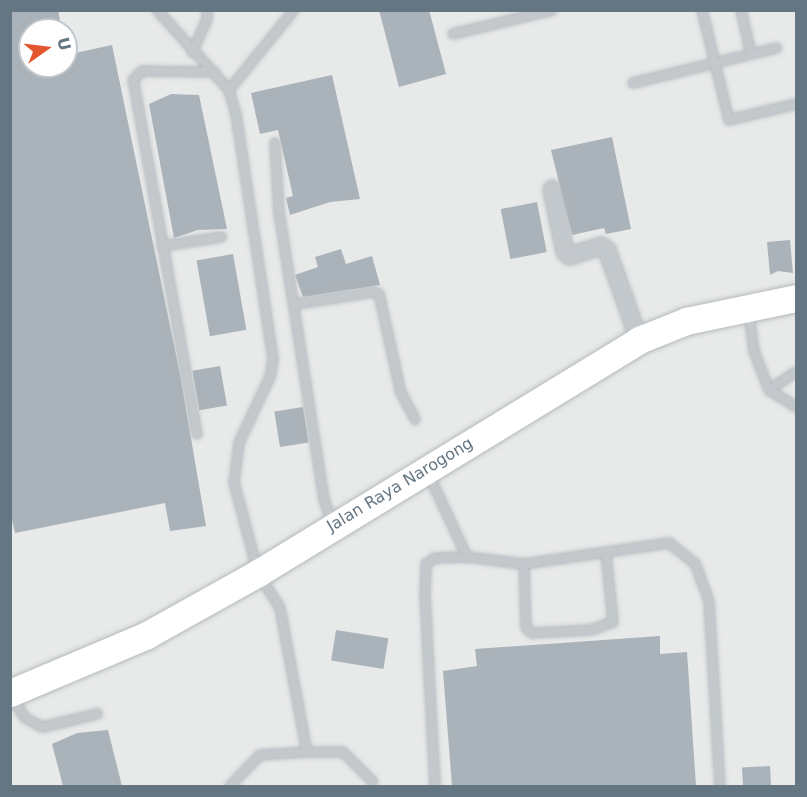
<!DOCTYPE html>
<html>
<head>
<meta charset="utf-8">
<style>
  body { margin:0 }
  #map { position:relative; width:807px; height:797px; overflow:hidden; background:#fafaf8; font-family:"DejaVu Sans",sans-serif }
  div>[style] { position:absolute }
  .built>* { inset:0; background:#e8e9e9 }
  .building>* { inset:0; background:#aab3b9; transform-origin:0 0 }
  .roads { filter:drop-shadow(0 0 2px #b5babe) drop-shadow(0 0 2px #b5babe) }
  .service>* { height:8px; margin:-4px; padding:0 4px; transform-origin:4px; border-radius:4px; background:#c3c8cc }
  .minor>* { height:16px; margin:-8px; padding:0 8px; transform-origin:8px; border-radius:8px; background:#c3c8cc }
  .primary>* { height:27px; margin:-13.5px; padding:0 13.5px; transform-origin:13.5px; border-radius:13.5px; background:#fff }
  span { translate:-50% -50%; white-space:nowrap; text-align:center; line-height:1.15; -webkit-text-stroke:6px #fff; paint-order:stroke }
  .street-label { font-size:16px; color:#657683 }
  .frame { position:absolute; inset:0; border:12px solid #657683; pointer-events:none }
  .north { position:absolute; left:18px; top:18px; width:60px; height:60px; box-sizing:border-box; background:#fff; border:2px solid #c1c8cd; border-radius:50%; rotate:76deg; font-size:16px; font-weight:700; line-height:24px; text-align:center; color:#657683 }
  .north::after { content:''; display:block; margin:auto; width:21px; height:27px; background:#e4572e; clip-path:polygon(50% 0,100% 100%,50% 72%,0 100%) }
</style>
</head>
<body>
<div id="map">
  <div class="built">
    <i style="clip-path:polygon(evenodd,10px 11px,796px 11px,796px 786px,11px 786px,10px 11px,30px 30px,66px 30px,66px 66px,30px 66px,30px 30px)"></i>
  </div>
  <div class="building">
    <i style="clip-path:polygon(10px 10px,58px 10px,62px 30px,30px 30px,30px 66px,66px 66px,66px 55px,112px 45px,180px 374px,206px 526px,170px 531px,165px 503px,15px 533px,10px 512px)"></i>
    <i style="clip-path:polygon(379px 10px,429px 10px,446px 74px,399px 87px)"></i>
    <i style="clip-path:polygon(332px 75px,360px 199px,330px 202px,290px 215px,286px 198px,293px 196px,278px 130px,260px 134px,251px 93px)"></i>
    <i style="clip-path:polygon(171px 94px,199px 95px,227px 229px,198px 230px,174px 238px,149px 104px)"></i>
    <i style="clip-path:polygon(612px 137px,631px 229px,606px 234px,604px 228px,572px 235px,551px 150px)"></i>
    <i style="left:537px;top:202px;width:51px;height:37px;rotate:79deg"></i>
    <i style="clip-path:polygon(790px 240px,793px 273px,778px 271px,770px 275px,767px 242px)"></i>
    <i style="clip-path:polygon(341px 249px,346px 264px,372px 256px,380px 285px,303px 297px,295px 275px,318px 267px,315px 257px)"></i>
    <i style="left:233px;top:254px;width:77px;height:37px;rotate:80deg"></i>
    <i style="left:220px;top:366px;width:40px;height:28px;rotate:80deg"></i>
    <i style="left:303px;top:407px;width:36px;height:29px;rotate:81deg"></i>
    <i style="left:336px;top:630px;width:53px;height:31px;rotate:9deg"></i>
    <i style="clip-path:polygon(660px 636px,660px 654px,687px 652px,696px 786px,452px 786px,443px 671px,477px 666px,475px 649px)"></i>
    <i style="clip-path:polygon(108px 730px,122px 786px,63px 786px,52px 744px,77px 733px)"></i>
    <i style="left:770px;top:766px;width:20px;height:28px;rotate:87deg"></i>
  </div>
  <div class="roads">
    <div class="service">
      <i style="left:157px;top:10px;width:108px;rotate:48deg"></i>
      <i style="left:294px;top:10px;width:103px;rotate:129.1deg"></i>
      <i style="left:229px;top:90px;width:25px;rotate:74deg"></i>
      <i style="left:236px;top:114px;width:248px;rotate:81.4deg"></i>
      <i style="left:273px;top:359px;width:18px;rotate:99deg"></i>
      <i style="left:270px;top:377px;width:73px;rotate:115.2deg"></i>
      <i style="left:239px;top:443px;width:39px;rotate:97deg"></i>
      <i style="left:234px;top:482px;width:94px;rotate:75.2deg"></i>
      <i style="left:258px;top:573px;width:41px;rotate:57.8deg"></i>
      <i style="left:280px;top:608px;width:147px;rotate:79.4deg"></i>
      <i style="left:702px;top:10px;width:113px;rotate:76.2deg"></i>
      <i style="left:729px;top:120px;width:69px;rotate:-13.4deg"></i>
      <i style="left:741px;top:10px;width:45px;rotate:77.2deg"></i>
      <i style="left:453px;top:34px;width:102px;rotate:-13.6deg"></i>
      <i style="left:192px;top:52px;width:35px;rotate:-65deg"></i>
      <i style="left:207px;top:20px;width:10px;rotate:-90deg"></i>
      <i style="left:633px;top:83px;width:148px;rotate:-13.7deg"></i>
      <i style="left:275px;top:143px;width:69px;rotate:86.7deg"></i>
      <i style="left:279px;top:212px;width:291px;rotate:81.1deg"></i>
      <i style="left:324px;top:500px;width:23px;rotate:70deg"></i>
      <i style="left:162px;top:246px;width:60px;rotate:-8.7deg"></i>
      <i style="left:296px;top:304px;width:79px;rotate:-8.7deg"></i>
      <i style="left:374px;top:292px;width:5px;rotate:22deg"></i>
      <i style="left:379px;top:294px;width:101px;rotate:77.5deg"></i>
      <i style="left:401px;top:393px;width:30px;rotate:62deg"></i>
      <i style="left:749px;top:312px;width:39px;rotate:83deg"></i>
      <i style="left:754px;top:351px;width:42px;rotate:69deg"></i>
      <i style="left:769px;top:390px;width:32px;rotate:32deg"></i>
      <i style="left:769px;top:390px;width:32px;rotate:-34deg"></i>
      <i style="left:197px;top:434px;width:360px;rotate:-100.2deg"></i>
      <i style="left:133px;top:80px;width:13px;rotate:-45deg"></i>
      <i style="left:142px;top:71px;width:73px;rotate:0.8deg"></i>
      <i style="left:428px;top:473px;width:93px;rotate:65.1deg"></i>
      <i style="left:524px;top:564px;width:64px;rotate:88.2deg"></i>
      <i style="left:526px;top:628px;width:8px;rotate:40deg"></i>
      <i style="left:532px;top:633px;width:59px;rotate:-2.9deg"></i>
      <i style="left:591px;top:630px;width:23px;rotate:-20deg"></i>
      <i style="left:613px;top:622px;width:69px;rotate:-95.8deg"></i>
      <i style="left:11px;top:697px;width:25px;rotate:56deg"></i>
      <i style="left:25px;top:718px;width:20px;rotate:27deg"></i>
      <i style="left:43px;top:727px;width:56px;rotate:-13.5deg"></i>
      <i style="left:230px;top:786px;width:43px;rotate:-45.9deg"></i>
      <i style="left:260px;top:755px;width:47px;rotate:-3.7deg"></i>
      <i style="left:307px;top:752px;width:36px"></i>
      <i style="left:343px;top:752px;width:42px;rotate:45deg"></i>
      <i style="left:435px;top:786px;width:191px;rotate:-93deg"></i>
      <i style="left:425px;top:595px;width:31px;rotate:-88deg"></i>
      <i style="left:426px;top:564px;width:11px;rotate:-34deg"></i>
      <i style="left:435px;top:558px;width:32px;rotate:-2deg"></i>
      <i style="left:467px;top:557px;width:57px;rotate:7deg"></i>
      <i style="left:524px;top:564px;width:147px;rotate:-8.2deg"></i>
      <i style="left:669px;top:543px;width:33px;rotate:38deg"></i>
      <i style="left:695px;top:563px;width:40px;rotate:69.8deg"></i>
      <i style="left:709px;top:601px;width:185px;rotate:86.6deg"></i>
    </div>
    <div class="minor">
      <i style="left:552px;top:189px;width:64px;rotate:78.3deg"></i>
      <i style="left:565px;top:252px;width:6px;rotate:39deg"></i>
      <i style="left:570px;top:256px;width:33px;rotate:-18deg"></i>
      <i style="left:601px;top:246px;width:7px;rotate:34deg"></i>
      <i style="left:607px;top:250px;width:96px;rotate:70.4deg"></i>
    </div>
    <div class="primary">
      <i style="left:10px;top:693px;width:149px;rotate:-22.9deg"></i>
      <i style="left:147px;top:635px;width:127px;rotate:-29.2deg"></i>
      <i style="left:258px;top:573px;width:447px;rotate:-31.4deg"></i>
      <i style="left:639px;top:340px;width:51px;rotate:-22deg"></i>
      <i style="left:686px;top:321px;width:112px;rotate:-11.8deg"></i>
    </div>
  </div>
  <div class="street-label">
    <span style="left:400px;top:485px;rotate:-31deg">Jalan Raya Narogong</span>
  </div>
  <div class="frame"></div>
  <div class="north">U</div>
</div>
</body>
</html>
